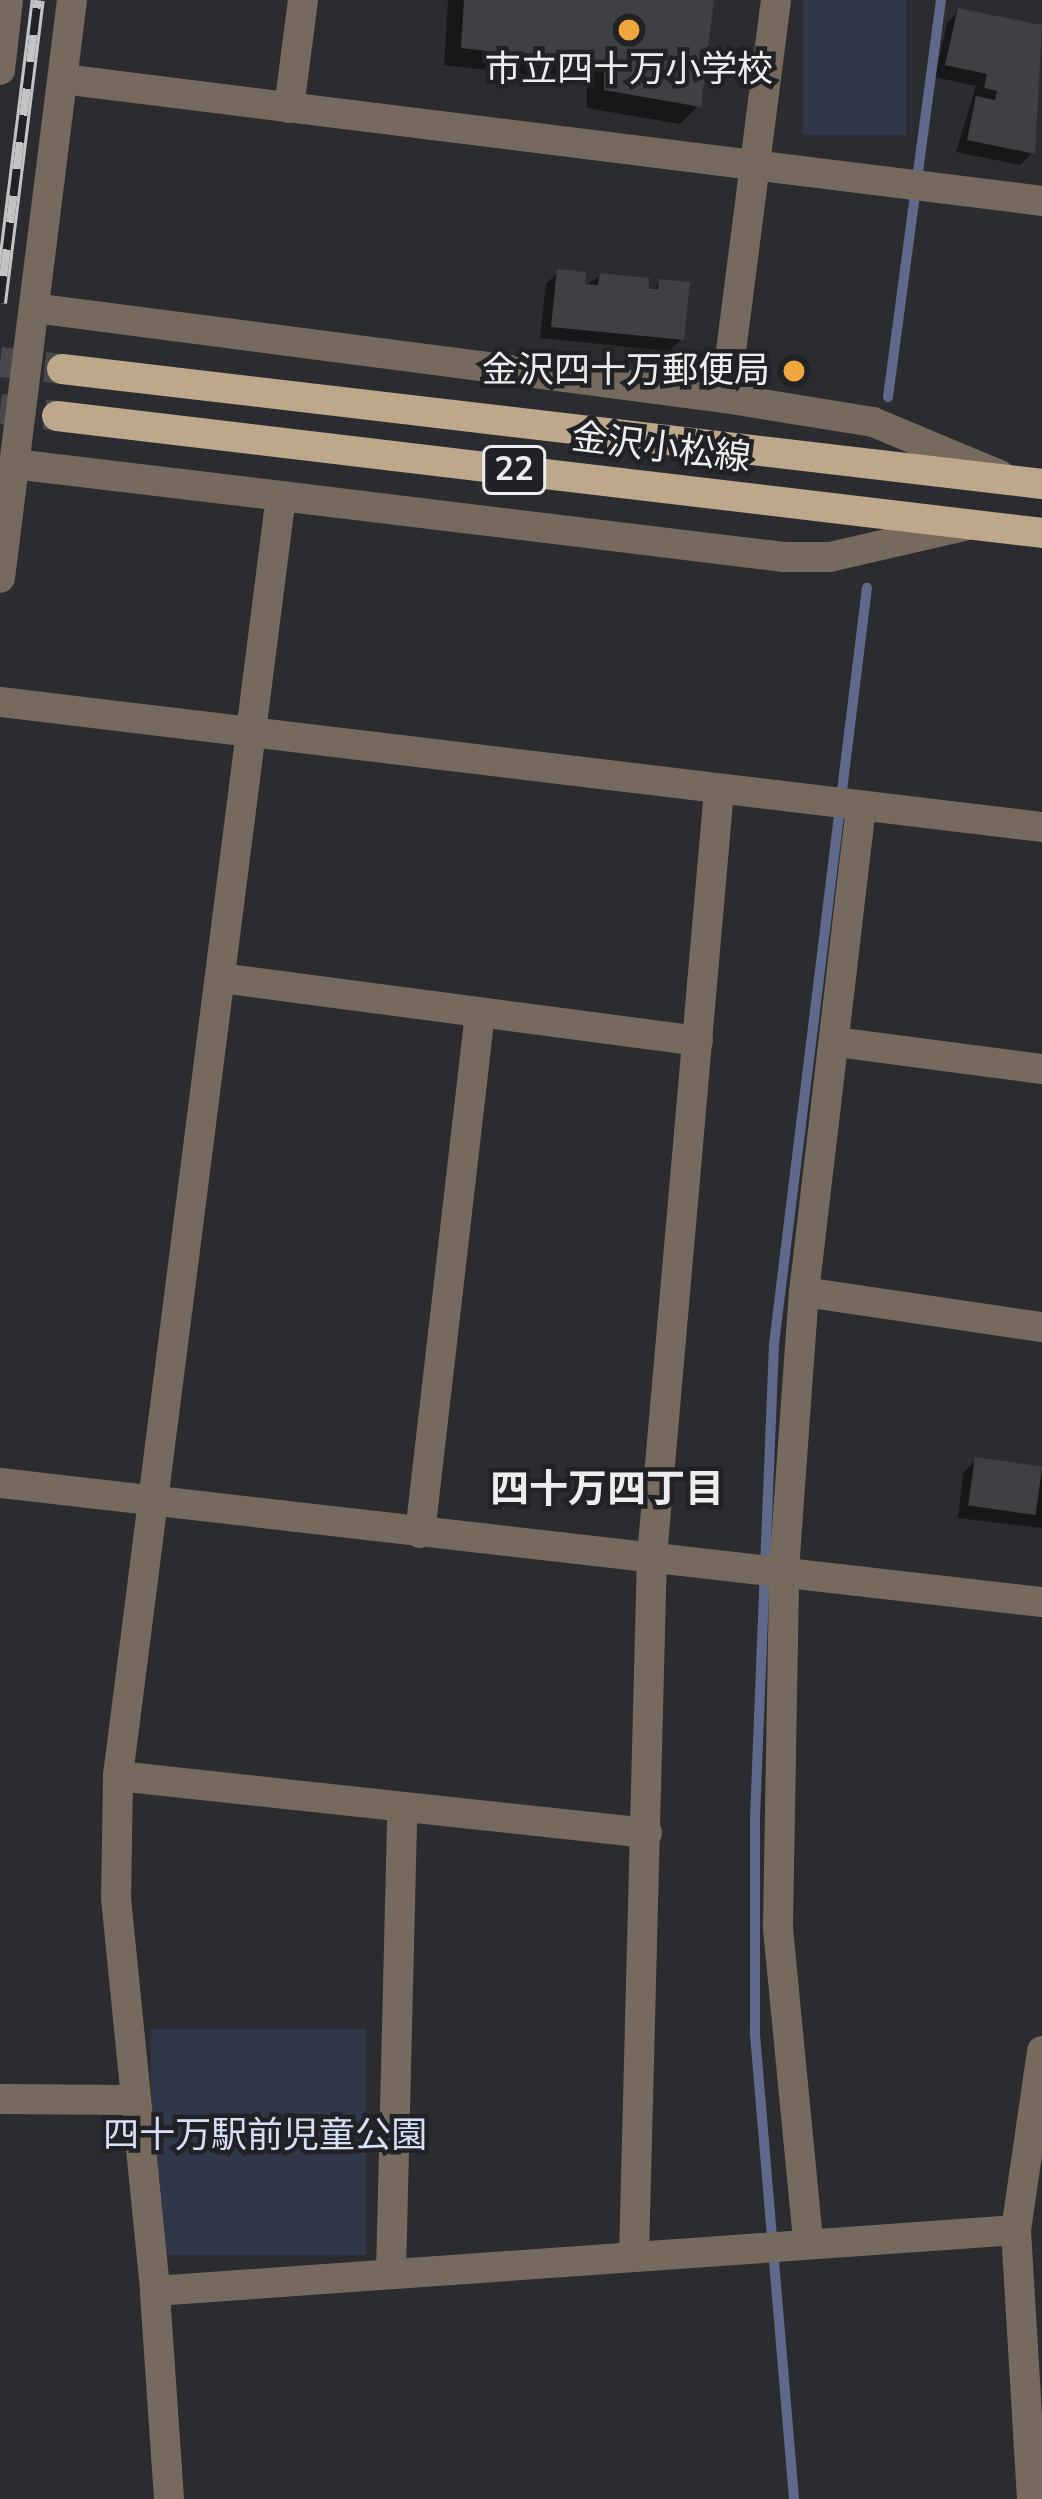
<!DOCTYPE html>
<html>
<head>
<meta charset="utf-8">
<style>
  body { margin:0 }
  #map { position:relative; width:1042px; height:2499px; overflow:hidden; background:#2b2c2f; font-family:"Nunito Sans","Noto Sans JP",sans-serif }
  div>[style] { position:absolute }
  .green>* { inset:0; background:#303749; transform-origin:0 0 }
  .shadow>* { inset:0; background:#0007 }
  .stream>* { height:10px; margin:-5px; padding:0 5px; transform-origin:5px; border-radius:5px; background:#5e698b }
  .building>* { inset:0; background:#3e4043; transform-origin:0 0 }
  .primary-tunnel>* { height:30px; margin-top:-15px; transform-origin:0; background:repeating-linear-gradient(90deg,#48494c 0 30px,transparent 0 45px) }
  .minor>* { height:30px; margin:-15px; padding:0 15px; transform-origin:15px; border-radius:15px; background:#756a5d }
  .primary>* { height:30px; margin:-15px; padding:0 15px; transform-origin:15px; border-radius:15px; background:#bea88c }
  .rail>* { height:14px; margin-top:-7px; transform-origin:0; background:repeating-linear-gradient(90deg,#212225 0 27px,#c3c4c6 0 54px); box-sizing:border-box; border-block:3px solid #c3c4c6 }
  .dots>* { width:33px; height:33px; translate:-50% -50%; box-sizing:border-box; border:6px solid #212225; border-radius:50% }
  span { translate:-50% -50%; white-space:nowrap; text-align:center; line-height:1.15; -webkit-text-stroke:9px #212225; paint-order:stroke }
  .shield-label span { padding:3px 9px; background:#212225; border:3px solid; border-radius:9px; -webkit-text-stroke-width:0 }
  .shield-label { font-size:33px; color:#ecedef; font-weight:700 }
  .poi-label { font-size:36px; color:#ecedef }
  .right { translate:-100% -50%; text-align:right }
  .street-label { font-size:36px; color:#ecedef }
  .park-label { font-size:36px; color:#d8e0f8 }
  .neighbourhood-label { font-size:39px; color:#ecedef; font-weight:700 }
</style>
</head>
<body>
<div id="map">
  <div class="green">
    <i style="left:803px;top:0;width:103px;height:135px"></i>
    <i style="left:151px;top:2029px;width:215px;height:226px"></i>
  </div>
  <div class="shadow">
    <i style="clip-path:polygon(448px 0,711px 0,698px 106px,680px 124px,587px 108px,587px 82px,444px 65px)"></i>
    <i style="clip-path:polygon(959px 11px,1042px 28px,1033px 152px,1020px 165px,956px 152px,976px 86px,935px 77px,947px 23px)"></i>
    <i style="clip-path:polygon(558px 272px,582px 287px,601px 276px,651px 292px,660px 282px,682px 339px,669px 351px,540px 338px,546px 284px)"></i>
    <i style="clip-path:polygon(976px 1460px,1042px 1469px,1042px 1528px,958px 1518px,963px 1473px)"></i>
  </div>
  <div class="stream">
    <i style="left:888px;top:397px;width:401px;rotate:-82.4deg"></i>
    <i style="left:794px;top:2499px;width:470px;rotate:-94.8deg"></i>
    <i style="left:755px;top:2031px;width:214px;rotate:-90deg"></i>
    <i style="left:755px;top:1817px;width:473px;rotate:-87.7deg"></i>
    <i style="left:774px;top:1344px;width:762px;rotate:-82.99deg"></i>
  </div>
  <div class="building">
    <i style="clip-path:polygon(464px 0,714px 0,701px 107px,604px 90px,604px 65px,461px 48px)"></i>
    <i style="clip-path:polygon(958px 8px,1042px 25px,1035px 154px,967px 140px,976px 96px,995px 100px,997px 91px,984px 88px,987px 74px,945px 65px)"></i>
    <i style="clip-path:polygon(557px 269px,586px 272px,585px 284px,598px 285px,600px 273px,649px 278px,649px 289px,658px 289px,659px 279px,690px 282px,684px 340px,551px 327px)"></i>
    <i style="left:975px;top:1457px;width:68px;height:49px;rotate:8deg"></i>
  </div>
  <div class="primary-tunnel">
    <i style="left:0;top:362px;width:62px;rotate:6.4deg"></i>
    <i style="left:0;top:409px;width:57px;rotate:7deg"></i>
  </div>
  <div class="minor">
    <i style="left:776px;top:0;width:401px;rotate:97.3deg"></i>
    <i style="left:725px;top:398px;width:150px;rotate:9.2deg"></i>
    <i style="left:873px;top:422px;width:138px;rotate:22.7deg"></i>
    <i style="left:0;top:70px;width:70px;rotate:-83.5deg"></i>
    <i style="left:63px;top:79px;width:987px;rotate:7.1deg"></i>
    <i style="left:289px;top:108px;width:109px;rotate:-82.6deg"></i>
    <i style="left:34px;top:308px;width:697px;rotate:7.42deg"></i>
    <i style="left:14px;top:464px;width:269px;rotate:6.8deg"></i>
    <i style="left:281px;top:496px;width:1290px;rotate:97.26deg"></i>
    <i style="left:118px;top:1776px;width:122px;rotate:90.9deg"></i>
    <i style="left:116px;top:1898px;width:395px;rotate:84.3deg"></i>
    <i style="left:281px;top:496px;width:507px;rotate:6.91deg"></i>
    <i style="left:784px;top:557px;width:46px"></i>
    <i style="left:830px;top:557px;width:138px;rotate:-13deg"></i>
    <i style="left:0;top:578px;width:582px;rotate:-82.9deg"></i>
    <i style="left:0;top:702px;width:1049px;rotate:6.84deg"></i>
    <i style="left:220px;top:978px;width:482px;rotate:7.5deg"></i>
    <i style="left:836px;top:1042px;width:208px;rotate:7.5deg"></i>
    <i style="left:804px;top:1292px;width:241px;rotate:8.4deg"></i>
    <i style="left:0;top:1483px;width:1049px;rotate:6.52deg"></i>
    <i style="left:420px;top:1533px;width:523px;rotate:-83.42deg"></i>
    <i style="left:118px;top:1776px;width:532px;rotate:6.15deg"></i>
    <i style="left:0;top:2099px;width:133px;rotate:0.4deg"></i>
    <i style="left:1016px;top:2230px;width:181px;rotate:-81.7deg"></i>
    <i style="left:808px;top:2240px;width:315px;rotate:-95.5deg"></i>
    <i style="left:778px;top:1926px;width:356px;rotate:-89deg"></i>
    <i style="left:784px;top:1570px;width:279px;rotate:-85.9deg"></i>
    <i style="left:804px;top:1292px;width:486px;rotate:-83.3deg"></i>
    <i style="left:634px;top:2256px;width:700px;rotate:-88.53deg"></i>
    <i style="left:652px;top:1556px;width:769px;rotate:-85deg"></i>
    <i style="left:391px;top:2273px;width:464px;rotate:-88.6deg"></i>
    <i style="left:169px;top:2499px;width:208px;rotate:-93.9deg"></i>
    <i style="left:155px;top:2291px;width:863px;rotate:-4.05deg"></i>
    <i style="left:1016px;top:2230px;width:269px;rotate:86.6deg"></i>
  </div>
  <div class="primary">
    <i style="left:62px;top:369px;width:987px;rotate:6.69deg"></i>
    <i style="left:57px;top:416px;width:992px;rotate:6.77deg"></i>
  </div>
  <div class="rail">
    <i style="left:0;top:303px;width:305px;rotate:-82.9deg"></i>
  </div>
  <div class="dots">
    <i style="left:629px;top:30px;background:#eea73c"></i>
    <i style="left:794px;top:371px;background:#eea73c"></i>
  </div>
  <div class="shield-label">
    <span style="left:514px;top:470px">22</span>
  </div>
  <div class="poi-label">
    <span style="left:629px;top:70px">市立四十万小学校</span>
    <span class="right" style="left:770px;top:371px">金沢四十万郵便局</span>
  </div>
  <div class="street-label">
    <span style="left:661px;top:448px;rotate:7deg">金沢小松線</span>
  </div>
  <div class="park-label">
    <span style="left:265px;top:2136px">四十万駅前児童公園</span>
  </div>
  <div class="neighbourhood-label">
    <span style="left:607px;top:1490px">四十万四丁目</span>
  </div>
</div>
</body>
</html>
